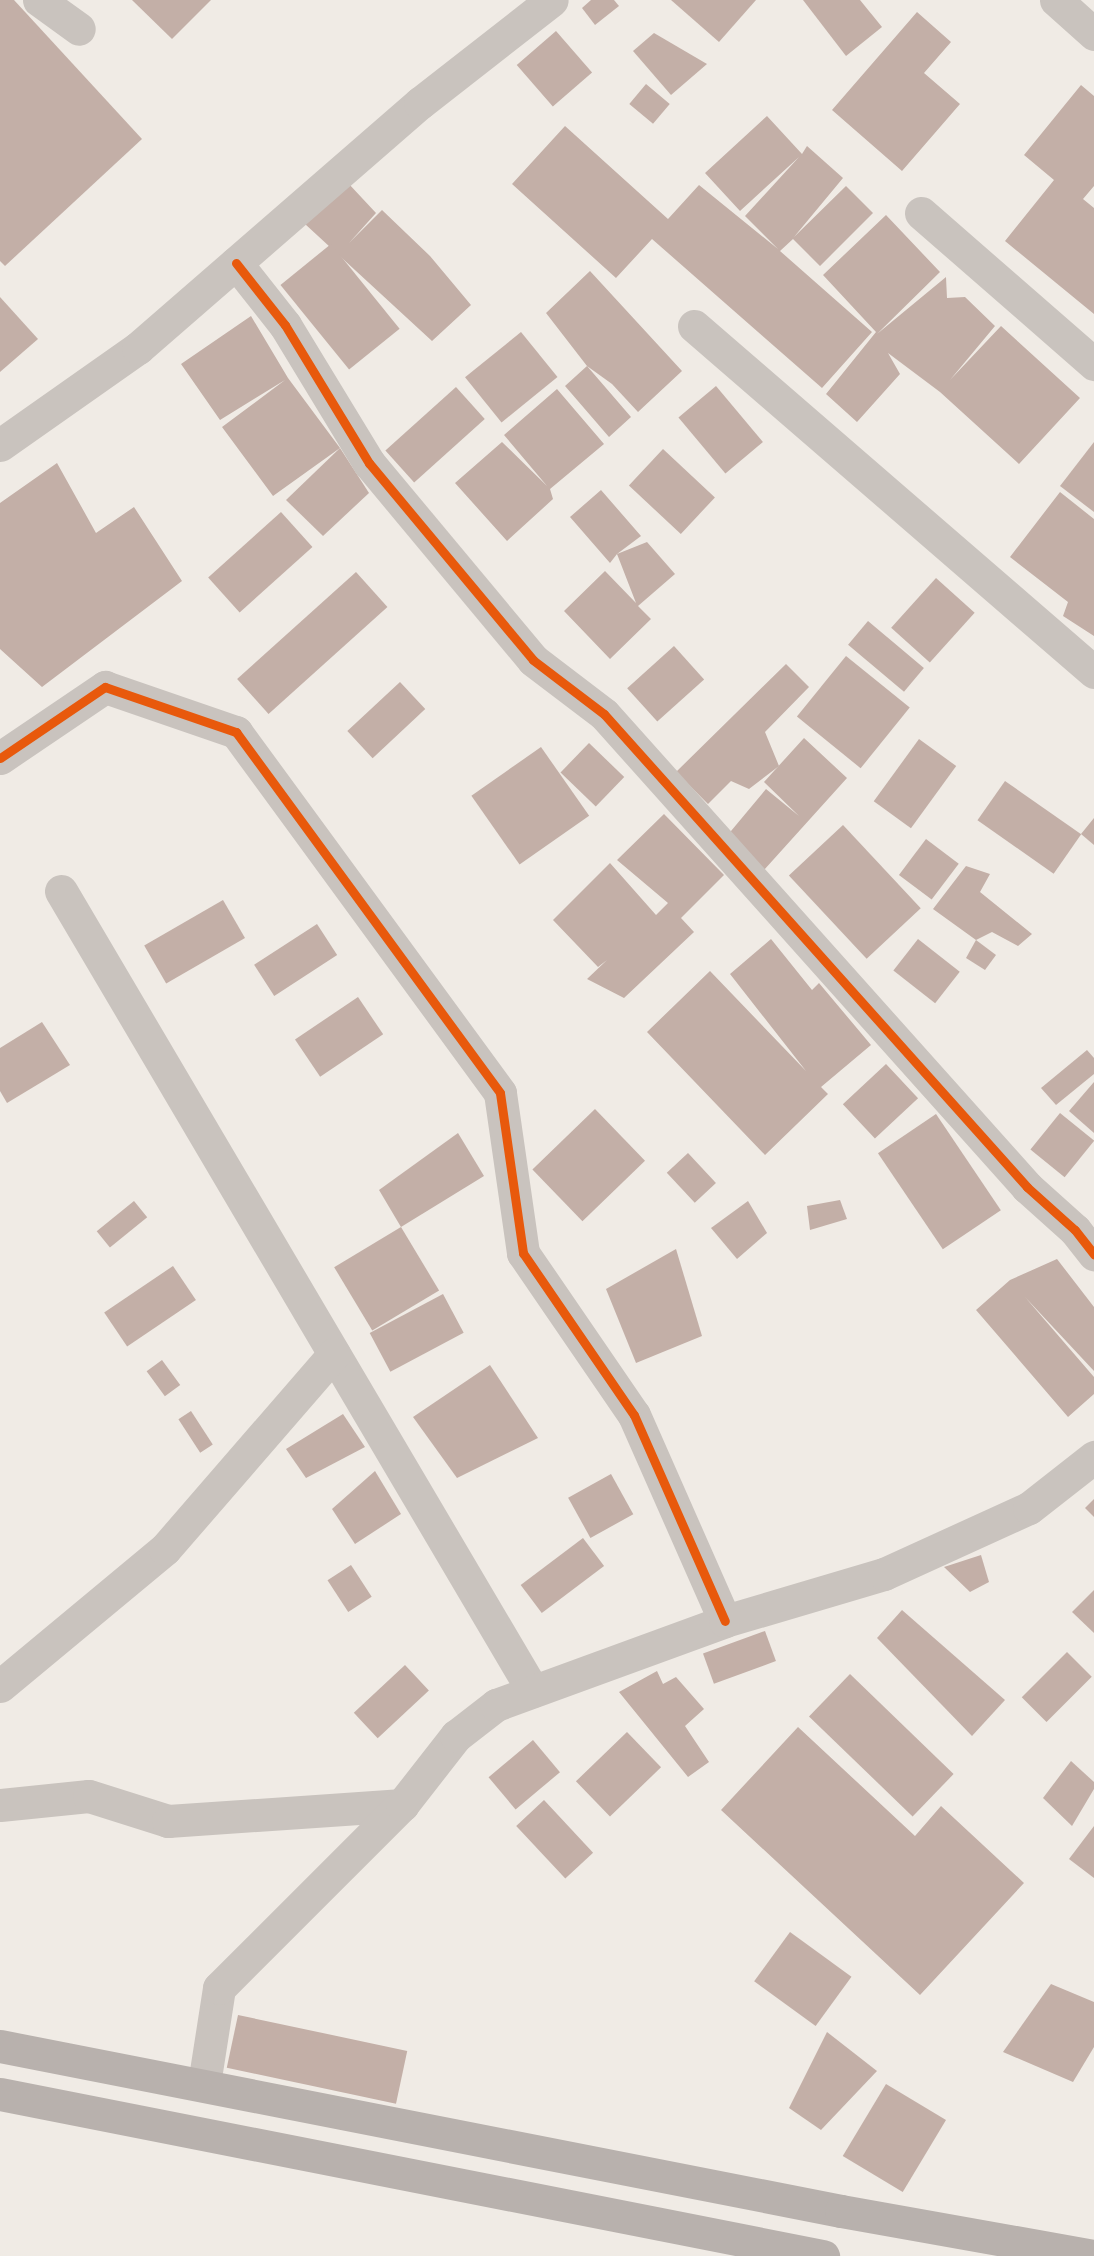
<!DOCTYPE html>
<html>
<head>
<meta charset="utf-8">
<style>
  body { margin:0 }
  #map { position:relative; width:1094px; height:2256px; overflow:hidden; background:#f0ebe5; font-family:"DM Sans",sans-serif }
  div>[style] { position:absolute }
  .building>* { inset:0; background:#c3afa7; transform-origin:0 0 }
  .minor>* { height:33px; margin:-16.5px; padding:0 16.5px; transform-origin:16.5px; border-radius:16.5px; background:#c9c3be }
  .major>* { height:33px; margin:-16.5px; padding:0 16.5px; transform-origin:16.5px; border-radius:16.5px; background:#b8b1ad }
  .cycleway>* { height:9px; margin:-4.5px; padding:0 4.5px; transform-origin:4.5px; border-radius:4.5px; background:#e8590c }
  span { translate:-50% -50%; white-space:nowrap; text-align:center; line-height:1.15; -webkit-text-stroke:6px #fbf5ee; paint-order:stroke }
</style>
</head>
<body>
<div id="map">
  <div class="building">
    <i style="clip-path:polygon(0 0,14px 0,142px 139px,5px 266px,0 261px)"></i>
    <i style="clip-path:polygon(132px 0,211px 0,172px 39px)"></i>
    <i style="clip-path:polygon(591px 0,614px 0,619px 6px,595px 25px,582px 8px)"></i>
    <i style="clip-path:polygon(671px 0,756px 0,719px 42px)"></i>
    <i style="clip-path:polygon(803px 0,860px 0,882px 27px,846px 56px)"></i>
    <i style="clip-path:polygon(917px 12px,951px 42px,924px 73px,960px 104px,902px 171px,832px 110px)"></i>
    <i style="left:556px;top:31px;width:55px;height:52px;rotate:49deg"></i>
    <i style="clip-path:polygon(654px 33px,707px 64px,671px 95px,633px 51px)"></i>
    <i style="left:646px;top:84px;width:31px;height:26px;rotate:40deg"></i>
    <i style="clip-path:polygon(1081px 85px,1094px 96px,1094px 186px,1083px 199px,1094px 208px,1094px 314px,1005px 241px,1054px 180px,1024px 155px)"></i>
    <i style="clip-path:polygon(767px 116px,802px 154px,807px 146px,843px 178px,794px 237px,846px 186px,873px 213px,820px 266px,793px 239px,780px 251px,872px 332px,822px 388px,652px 239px,616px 278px,512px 184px,565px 126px,668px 219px,699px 185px,778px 249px,745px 216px,799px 157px,740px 211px,705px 173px)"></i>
    <i style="clip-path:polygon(348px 183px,376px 213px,349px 243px,382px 210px,430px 256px,471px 305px,432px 341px,305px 224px)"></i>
    <i style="clip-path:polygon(886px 215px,940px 272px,877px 334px,946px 277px,947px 298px,965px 297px,995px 326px,950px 380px,1001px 326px,1080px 398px,1019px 464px,940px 392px,888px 353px,900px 374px,857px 422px,826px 394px,876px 332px,823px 275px)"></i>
    <i style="left:331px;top:244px;width:109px;height:65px;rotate:51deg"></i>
    <i style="clip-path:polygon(590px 271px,682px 371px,638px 412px,612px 384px,587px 366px,631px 417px,609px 437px,565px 386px,587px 366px,546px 313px)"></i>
    <i style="clip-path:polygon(0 297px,38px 339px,0 372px)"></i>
    <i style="clip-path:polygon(251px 316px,288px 378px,340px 448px,273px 496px,222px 427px,285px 380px,220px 420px,181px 364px)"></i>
    <i style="left:521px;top:332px;width:58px;height:72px;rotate:51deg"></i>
    <i style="left:716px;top:386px;width:73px;height:49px;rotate:50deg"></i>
    <i style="left:456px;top:387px;width:43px;height:95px;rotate:48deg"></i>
    <i style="clip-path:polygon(557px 389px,604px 444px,550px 489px,553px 499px,507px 541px,455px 483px,502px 442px,547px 486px,504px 435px)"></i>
    <i style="clip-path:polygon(1094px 442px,1094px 512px,1060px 486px)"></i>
    <i style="clip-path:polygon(340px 448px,369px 493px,323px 536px,286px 500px)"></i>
    <i style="left:663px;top:449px;width:71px;height:50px;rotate:43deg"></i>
    <i style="clip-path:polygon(57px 463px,96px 533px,134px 507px,182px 581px,42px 687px,0 649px,0 503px)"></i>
    <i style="clip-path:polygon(601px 490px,641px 536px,617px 554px,647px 542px,675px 574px,638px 606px,651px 619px,610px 659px,564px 611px,605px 571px,636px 603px,617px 554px,610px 563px,570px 517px)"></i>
    <i style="clip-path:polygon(1060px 492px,1094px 519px,1094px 636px,1063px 616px,1068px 602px,1010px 557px)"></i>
    <i style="left:281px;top:512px;width:47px;height:98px;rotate:48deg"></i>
    <i style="left:356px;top:572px;width:47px;height:160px;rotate:48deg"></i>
    <i style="left:936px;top:578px;width:52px;height:67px;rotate:42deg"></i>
    <i style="left:868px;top:621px;width:73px;height:31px;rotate:40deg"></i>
    <i style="left:674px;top:646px;width:45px;height:63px;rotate:48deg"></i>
    <i style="left:846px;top:656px;width:82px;height:78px;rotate:39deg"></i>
    <i style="clip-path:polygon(786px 664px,809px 687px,765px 732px,779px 766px,749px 789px,731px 781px,708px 804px,676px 772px)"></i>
    <i style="left:400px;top:682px;width:37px;height:72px;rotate:47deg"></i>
    <i style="clip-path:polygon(804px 738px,847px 778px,764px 870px,726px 837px,766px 789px,799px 816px,764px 782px)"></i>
    <i style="left:919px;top:739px;width:46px;height:77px;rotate:36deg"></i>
    <i style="left:589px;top:743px;width:49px;height:41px;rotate:44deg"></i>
    <i style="left:541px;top:747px;width:84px;height:85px;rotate:55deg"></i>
    <i style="left:1005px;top:781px;width:93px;height:48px;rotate:35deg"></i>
    <i style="clip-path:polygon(664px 814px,724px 875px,681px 918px,694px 932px,624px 998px,587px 979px,607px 960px,598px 967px,553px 920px,610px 863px,656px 915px,668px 903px,617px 860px)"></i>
    <i style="clip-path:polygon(1094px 818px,1094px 845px,1081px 834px)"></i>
    <i style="left:843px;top:825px;width:114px;height:74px;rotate:47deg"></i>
    <i style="left:926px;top:839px;width:41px;height:45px;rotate:37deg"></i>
    <i style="clip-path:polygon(966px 866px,990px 874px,980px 892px,1032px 934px,1018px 946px,992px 932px,976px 940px,933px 909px)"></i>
    <i style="left:223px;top:900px;width:44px;height:91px;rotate:60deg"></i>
    <i style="left:317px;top:924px;width:37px;height:75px;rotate:57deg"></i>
    <i style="clip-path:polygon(771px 939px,812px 990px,819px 983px,871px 1045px,821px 1087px,828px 1094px,765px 1155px,647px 1032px,710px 971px,806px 1071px,730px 974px)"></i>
    <i style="left:918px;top:939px;width:53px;height:40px;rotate:38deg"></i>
    <i style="clip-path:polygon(976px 940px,996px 955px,985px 970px,966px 958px)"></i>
    <i style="left:358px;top:997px;width:45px;height:76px;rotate:56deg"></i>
    <i style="clip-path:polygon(42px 1022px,70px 1065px,7px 1103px,0 1091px,0 1048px)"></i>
    <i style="clip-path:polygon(1087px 1050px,1094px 1058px,1094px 1074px,1056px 1105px,1041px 1088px)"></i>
    <i style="left:886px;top:1064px;width:47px;height:59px;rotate:47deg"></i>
    <i style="clip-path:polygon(1094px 1082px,1094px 1133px,1069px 1111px)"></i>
    <i style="left:595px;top:1109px;width:72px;height:87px;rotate:46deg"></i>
    <i style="left:1060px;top:1113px;width:44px;height:47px;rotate:39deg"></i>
    <i style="left:936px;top:1114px;width:116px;height:70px;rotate:56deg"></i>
    <i style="clip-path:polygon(458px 1133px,484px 1176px,401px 1227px,379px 1190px)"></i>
    <i style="left:688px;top:1153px;width:41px;height:29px;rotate:47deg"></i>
    <i style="clip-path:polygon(840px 1200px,847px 1219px,810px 1230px,807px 1206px)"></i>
    <i style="left:134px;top:1201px;width:21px;height:48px;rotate:51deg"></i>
    <i style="clip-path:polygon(748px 1201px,767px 1233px,737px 1259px,711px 1228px)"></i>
    <i style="left:401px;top:1227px;width:74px;height:78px;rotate:59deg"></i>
    <i style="clip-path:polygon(676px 1249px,702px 1336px,636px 1363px,606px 1289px)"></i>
    <i style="clip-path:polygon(1057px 1259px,1094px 1307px,1094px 1371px,1025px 1297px,1094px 1377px,1094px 1394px,1068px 1417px,976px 1310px,1010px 1280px)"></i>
    <i style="left:173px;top:1266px;width:41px;height:83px;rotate:56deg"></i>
    <i style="left:443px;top:1294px;width:44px;height:83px;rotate:62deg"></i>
    <i style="left:162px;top:1360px;width:31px;height:19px;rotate:54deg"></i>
    <i style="clip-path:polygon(490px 1365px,538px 1438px,457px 1478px,413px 1417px)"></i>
    <i style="left:191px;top:1411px;width:40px;height:15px;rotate:57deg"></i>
    <i style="clip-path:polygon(343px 1414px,365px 1447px,306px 1478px,286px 1449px)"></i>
    <i style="clip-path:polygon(375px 1471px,401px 1514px,355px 1544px,332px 1509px)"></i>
    <i style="left:611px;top:1474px;width:46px;height:49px;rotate:61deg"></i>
    <i style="clip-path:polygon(1094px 1499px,1094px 1517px,1085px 1508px)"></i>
    <i style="left:583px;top:1538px;width:35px;height:78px;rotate:53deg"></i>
    <i style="clip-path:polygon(981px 1555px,989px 1582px,970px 1592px,944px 1567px)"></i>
    <i style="left:351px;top:1565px;width:38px;height:28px;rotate:57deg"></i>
    <i style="clip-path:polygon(1094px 1590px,1094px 1633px,1072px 1612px)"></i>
    <i style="clip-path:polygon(902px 1610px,1005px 1700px,972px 1736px,877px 1638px)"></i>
    <i style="left:765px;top:1631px;width:32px;height:66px;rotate:70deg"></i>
    <i style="left:1067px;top:1652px;width:35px;height:64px;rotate:45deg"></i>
    <i style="left:405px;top:1665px;width:35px;height:70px;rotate:47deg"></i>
    <i style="clip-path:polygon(657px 1671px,663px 1684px,676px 1677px,704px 1709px,685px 1726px,709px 1762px,688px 1777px,619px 1692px)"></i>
    <i style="left:850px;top:1674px;width:144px;height:59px;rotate:44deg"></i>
    <i style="clip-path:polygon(798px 1727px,915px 1836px,941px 1806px,1024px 1883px,920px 1995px,721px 1810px)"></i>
    <i style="left:627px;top:1732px;width:49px;height:71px;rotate:46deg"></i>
    <i style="left:533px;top:1740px;width:42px;height:58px;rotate:50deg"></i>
    <i style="clip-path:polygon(1071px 1761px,1094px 1782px,1094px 1789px,1072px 1826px,1043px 1798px)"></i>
    <i style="left:544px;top:1800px;width:72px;height:38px;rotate:47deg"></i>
    <i style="clip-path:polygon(1094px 1826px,1094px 1878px,1069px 1859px)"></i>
    <i style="left:790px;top:1932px;width:76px;height:61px;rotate:36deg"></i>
    <i style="clip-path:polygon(1051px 1984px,1094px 2002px,1094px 2047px,1073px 2082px,1003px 2052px)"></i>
    <i style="left:238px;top:2015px;width:173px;height:54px;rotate:12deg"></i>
    <i style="clip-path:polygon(827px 2032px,877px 2071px,821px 2130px,789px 2108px)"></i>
    <i style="left:886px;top:2084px;width:70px;height:84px;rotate:31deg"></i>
  </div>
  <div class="minor">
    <i style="left:39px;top:0;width:49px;rotate:35.9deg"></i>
    <i style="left:1056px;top:0;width:51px;rotate:41.8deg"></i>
    <i style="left:921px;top:213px;width:230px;rotate:41.1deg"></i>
    <i style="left:236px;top:263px;width:79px;rotate:51.7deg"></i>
    <i style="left:285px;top:325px;width:162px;rotate:58.7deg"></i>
    <i style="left:369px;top:463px;width:256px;rotate:50.2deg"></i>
    <i style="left:533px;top:660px;width:89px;rotate:37.3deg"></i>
    <i style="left:604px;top:714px;width:635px;rotate:48.19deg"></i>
    <i style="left:1027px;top:1187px;width:64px;rotate:41.9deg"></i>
    <i style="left:1075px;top:1230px;width:31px;rotate:52deg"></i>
    <i style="left:694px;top:326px;width:529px;rotate:40.86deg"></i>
    <i style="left:0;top:445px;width:169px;rotate:-35.1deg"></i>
    <i style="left:138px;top:348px;width:374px;rotate:-41deg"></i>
    <i style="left:420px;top:103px;width:167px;rotate:-38deg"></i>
    <i style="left:0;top:758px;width:127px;rotate:-34.1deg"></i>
    <i style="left:105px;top:687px;width:139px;rotate:19deg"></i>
    <i style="left:236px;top:732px;width:447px;rotate:53.8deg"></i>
    <i style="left:500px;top:1093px;width:162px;rotate:81.8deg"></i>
    <i style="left:523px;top:1253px;width:196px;rotate:55.6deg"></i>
    <i style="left:634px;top:1415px;width:225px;rotate:66.2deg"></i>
    <i style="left:61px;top:891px;width:929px;rotate:59.46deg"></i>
    <i style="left:0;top:1686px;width:214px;rotate:-39.7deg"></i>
    <i style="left:165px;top:1549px;width:258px;rotate:-49.1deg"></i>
    <i style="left:0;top:1805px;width:89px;rotate:-5.8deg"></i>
    <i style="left:89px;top:1796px;width:83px;rotate:17.6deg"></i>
    <i style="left:168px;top:1821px;width:235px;rotate:-3.9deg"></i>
    <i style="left:204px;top:2084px;width:97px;rotate:-81.1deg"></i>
    <i style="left:219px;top:1988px;width:259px;rotate:-45deg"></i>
    <i style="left:402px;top:1805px;width:88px;rotate:-52deg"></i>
    <i style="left:456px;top:1736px;width:51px;rotate:-37.8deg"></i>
    <i style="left:496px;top:1705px;width:244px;rotate:-20.1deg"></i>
    <i style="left:725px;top:1621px;width:166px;rotate:-16.5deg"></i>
    <i style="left:884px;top:1574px;width:159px;rotate:-24.5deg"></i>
    <i style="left:1029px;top:1508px;width:83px;rotate:-38.1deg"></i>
  </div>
  <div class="major">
    <i style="left:0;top:2046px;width:857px;rotate:11.1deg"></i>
    <i style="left:841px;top:2211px;width:257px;rotate:10.1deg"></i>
    <i style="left:0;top:2094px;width:839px;rotate:11.14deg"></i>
  </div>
  <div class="cycleway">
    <i style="left:236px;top:263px;width:79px;rotate:51.7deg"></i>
    <i style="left:285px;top:325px;width:162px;rotate:58.7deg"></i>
    <i style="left:369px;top:463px;width:256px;rotate:50.2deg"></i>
    <i style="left:533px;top:660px;width:89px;rotate:37.3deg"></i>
    <i style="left:604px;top:714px;width:635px;rotate:48.19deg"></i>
    <i style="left:1027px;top:1187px;width:64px;rotate:41.9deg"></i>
    <i style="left:1075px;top:1230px;width:31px;rotate:52deg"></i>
    <i style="left:0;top:758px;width:127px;rotate:-34.1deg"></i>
    <i style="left:105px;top:687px;width:139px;rotate:19deg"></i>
    <i style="left:236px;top:732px;width:447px;rotate:53.8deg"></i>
    <i style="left:500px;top:1093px;width:162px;rotate:81.8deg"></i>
    <i style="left:523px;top:1253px;width:196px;rotate:55.6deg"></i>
    <i style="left:634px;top:1415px;width:225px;rotate:66.2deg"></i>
  </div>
</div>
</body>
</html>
